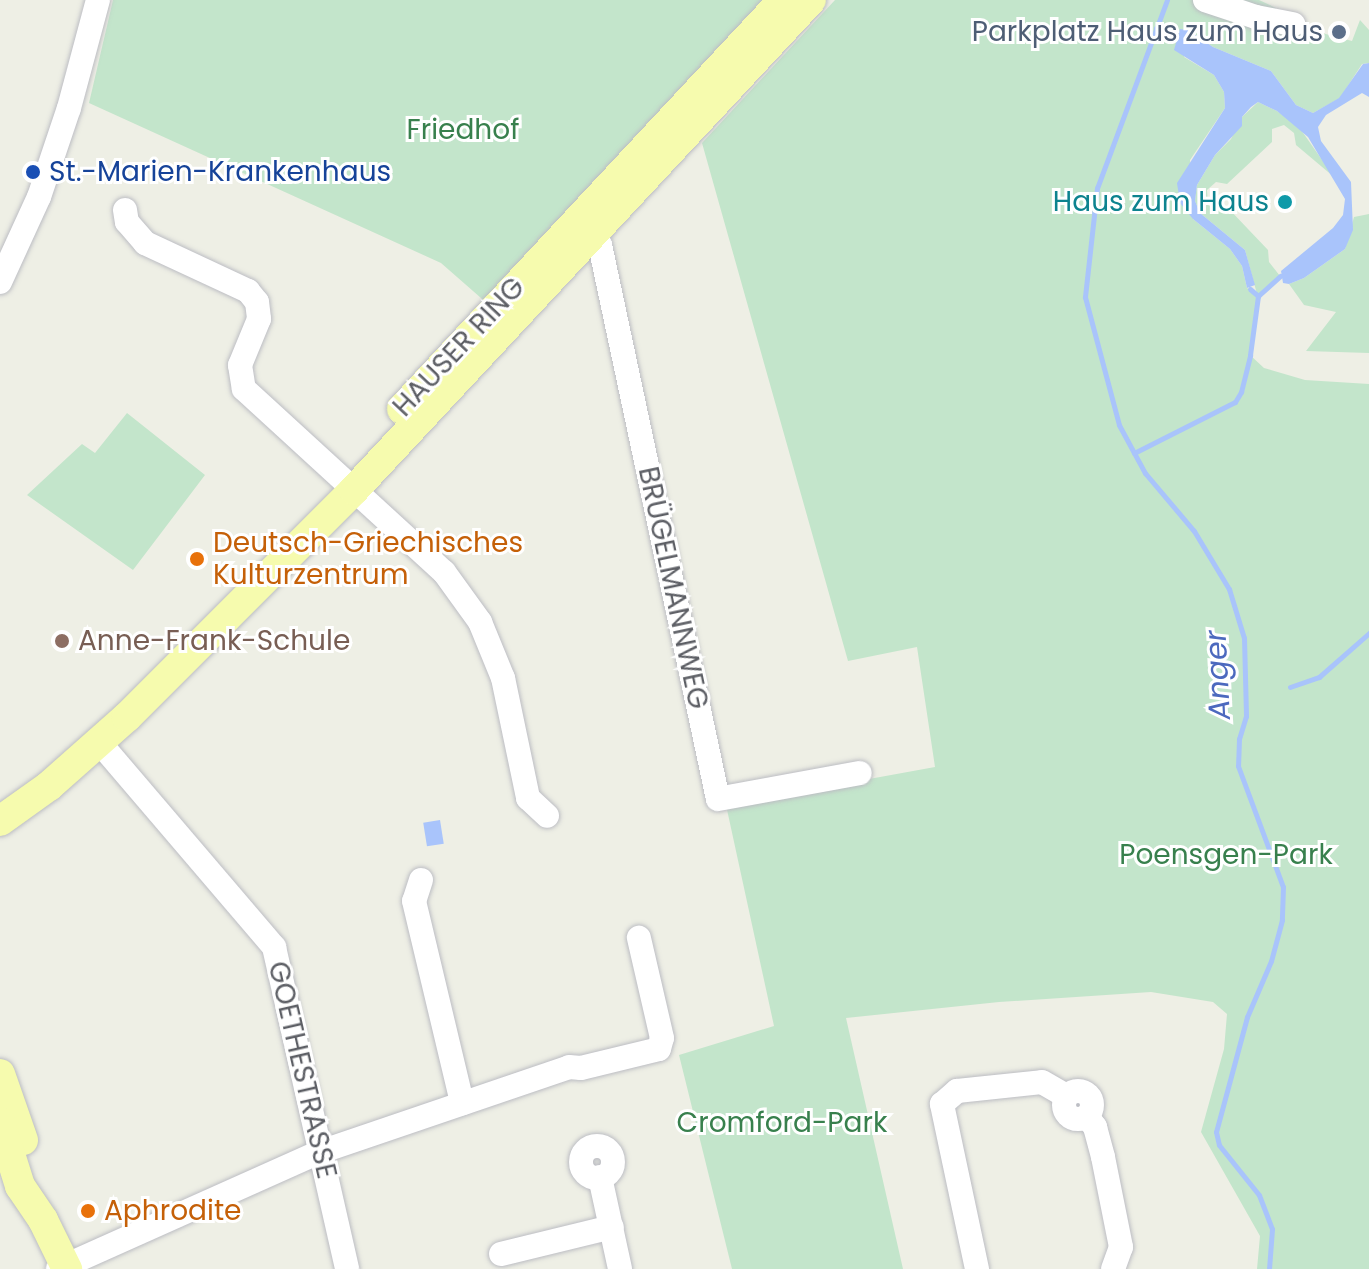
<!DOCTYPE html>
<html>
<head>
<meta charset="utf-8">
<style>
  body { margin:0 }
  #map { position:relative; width:1369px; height:1269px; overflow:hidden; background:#eeefe5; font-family:Poppins,sans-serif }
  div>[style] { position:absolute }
  .green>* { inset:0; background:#c3e5cb }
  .water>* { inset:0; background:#a9c4fb; transform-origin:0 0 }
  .stream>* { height:5px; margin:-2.5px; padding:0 2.5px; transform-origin:2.5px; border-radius:2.5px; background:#a9c4fb }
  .roads { filter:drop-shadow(0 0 2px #bcbdc3) drop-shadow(0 0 2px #bcbdc3) }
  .minor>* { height:24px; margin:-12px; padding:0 12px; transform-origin:12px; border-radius:12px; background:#fff }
  .minor>.ring { margin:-12px; padding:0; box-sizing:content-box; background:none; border:24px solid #fff; border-radius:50% }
  .major>* { height:30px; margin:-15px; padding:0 15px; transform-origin:15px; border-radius:15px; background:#f6fbae }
  .dots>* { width:22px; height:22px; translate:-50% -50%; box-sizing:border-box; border:4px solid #fff; border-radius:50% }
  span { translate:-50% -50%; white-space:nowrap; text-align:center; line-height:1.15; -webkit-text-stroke:6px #fff; paint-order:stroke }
  .service-label { font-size:28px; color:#4e5e75 }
  .right { translate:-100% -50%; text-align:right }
  .park-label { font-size:28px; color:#38804d }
  .transit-label { font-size:28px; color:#164399 }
  .left { translate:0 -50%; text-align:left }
  .culture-label { font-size:28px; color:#0d838f }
  .street-label { font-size:28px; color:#5d5f65 }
  .food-label { font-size:28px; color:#c56008 }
  .education-label { font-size:28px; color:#785e54 }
  .water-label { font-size:30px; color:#4c69be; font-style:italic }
</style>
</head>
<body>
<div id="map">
  <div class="green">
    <i style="clip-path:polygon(113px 0,766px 0,489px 305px,441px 263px,89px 103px)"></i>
    <i style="clip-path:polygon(835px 0,1259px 0,1276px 8px,1277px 21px,1352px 41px,1360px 20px,1369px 30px,1369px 63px,1362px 64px,1340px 98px,1313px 113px,1296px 105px,1271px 71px,1213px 47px,1189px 30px,1184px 57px,1214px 75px,1224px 92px,1225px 108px,1190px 160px,1193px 219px,1230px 249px,1242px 266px,1247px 288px,1257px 294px,1245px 250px,1200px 213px,1195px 201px,1197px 185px,1215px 155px,1231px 139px,1242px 117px,1258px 102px,1277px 111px,1299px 127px,1334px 177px,1296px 145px,1294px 133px,1284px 125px,1272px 129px,1272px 142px,1227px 184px,1216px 182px,1207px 190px,1208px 205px,1217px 210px,1228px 208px,1268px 250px,1269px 262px,1280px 276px,1258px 296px,1250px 355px,1264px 368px,1305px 380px,1369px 384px,1369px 1269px,1257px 1269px,1260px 1236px,1201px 1132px,1224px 1049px,1227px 1014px,1213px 1002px,1151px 992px,999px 1002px,846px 1018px,903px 1269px,732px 1269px,679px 1055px,774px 1026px,726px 805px,935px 767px,917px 647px,848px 661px,702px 143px)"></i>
    <i style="clip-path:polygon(1369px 214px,1369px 353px,1306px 351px,1336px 312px,1304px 305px,1289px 284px,1304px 278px,1345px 249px,1354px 217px)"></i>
    <i style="clip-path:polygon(127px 413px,205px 475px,133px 570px,27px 495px,82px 444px,95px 453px)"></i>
  </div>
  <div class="water">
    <i style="clip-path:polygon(1180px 29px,1188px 30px,1213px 47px,1271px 71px,1296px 105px,1313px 113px,1339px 98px,1363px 64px,1369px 63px,1369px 97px,1362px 93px,1326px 115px,1318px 127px,1321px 141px,1351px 182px,1353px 230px,1345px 249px,1304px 278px,1289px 284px,1283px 283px,1281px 271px,1333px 228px,1343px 215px,1345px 199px,1308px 137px,1277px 111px,1258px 102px,1251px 107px,1242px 117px,1242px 126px,1215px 155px,1197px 185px,1195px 201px,1200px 213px,1245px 250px,1255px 285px,1247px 288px,1242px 266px,1230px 249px,1193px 219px,1180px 203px,1177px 183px,1225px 108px,1224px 92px,1214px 75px,1174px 50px)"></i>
    <i style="left:440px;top:820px;width:24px;height:17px;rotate:81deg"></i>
  </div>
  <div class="stream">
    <i style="left:1167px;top:0;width:201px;rotate:110.4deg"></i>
    <i style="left:1097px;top:188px;width:110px;rotate:96.3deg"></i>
    <i style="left:1085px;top:297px;width:132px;rotate:75.1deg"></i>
    <i style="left:1119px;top:425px;width:55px;rotate:61.6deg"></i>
    <i style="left:1145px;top:473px;width:76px;rotate:49.8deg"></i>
    <i style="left:1194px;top:531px;width:68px;rotate:58.9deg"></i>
    <i style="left:1229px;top:589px;width:51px;rotate:73deg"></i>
    <i style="left:1244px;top:638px;width:78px;rotate:88.5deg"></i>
    <i style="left:1246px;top:716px;width:24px;rotate:107deg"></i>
    <i style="left:1239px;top:739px;width:27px;rotate:92deg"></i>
    <i style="left:1238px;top:766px;width:129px;rotate:69.6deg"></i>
    <i style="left:1283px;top:887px;width:33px;rotate:92deg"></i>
    <i style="left:1282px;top:920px;width:42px;rotate:105deg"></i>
    <i style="left:1271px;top:961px;width:61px;rotate:113.2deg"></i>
    <i style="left:1247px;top:1017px;width:119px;rotate:105.1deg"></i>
    <i style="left:1216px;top:1132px;width:13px;rotate:77deg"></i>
    <i style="left:1219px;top:1145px;width:64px;rotate:51.3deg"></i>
    <i style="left:1259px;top:1195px;width:36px;rotate:69deg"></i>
    <i style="left:1272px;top:1229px;width:40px;rotate:94.3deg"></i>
    <i style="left:1156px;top:28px;width:22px;rotate:30deg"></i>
    <i style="left:1250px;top:289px;width:11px;rotate:41deg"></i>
    <i style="left:1134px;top:453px;width:113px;rotate:-26.8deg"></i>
    <i style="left:1235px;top:402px;width:12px;rotate:-59deg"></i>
    <i style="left:1241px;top:392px;width:38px;rotate:-76deg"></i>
    <i style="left:1250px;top:355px;width:60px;rotate:-82.3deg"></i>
    <i style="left:1258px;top:296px;width:30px;rotate:-42deg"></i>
    <i style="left:1290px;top:687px;width:31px;rotate:-19deg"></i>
    <i style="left:1319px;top:677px;width:67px;rotate:-41.3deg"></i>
  </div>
  <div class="roads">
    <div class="minor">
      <i style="left:1205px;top:0;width:54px;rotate:18.4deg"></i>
      <i style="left:1256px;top:17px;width:38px;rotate:11deg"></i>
      <i style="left:125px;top:210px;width:12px;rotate:81deg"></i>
      <i style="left:127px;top:222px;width:28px;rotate:49deg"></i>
      <i style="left:145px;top:243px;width:114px;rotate:25deg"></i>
      <i style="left:248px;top:291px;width:14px;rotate:51deg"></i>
      <i style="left:257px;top:302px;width:17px;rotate:83deg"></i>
      <i style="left:259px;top:319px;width:50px;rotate:112.4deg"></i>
      <i style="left:240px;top:365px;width:24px;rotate:81deg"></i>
      <i style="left:244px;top:389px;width:271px;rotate:42.5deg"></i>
      <i style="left:444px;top:572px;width:62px;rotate:54.2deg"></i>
      <i style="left:480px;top:622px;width:61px;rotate:67.7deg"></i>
      <i style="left:503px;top:678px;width:123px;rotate:78.2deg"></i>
      <i style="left:528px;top:798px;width:26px;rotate:43deg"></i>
      <i style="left:584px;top:223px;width:27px;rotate:54deg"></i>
      <i style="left:600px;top:245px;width:566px;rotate:77.98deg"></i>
      <i style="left:718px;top:799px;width:144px;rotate:-10.4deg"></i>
      <i style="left:0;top:282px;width:94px;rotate:-65.4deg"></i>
      <i style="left:39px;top:197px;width:94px;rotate:-71.4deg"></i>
      <i style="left:69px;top:108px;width:112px;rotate:-75deg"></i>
      <i style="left:99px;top:742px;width:270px;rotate:49.5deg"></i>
      <i style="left:274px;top:947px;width:330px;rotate:77.2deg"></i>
      <i style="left:421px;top:880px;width:22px;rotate:108deg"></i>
      <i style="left:414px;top:901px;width:208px;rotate:76.6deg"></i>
      <i class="ring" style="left:1064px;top:1091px;width:4px;height:4px"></i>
      <i style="left:1087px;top:1116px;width:14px;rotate:54deg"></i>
      <i style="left:1095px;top:1127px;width:31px;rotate:75deg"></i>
      <i style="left:1103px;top:1157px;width:92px;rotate:78.7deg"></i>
      <i style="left:1121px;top:1247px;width:23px;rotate:110deg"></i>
      <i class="ring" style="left:581px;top:1146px;width:8px;height:8px"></i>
      <i style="left:600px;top:1177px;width:94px;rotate:77.7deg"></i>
      <i style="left:501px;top:1254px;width:114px;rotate:-13.7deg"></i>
      <i style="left:58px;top:1269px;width:287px;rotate:-24.1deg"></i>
      <i style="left:320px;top:1152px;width:263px;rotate:-18.8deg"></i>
      <i style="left:569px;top:1067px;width:12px;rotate:5deg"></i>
      <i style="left:581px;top:1068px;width:80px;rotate:-13.7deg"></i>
      <i style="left:659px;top:1049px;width:11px;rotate:-75deg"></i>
      <i style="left:662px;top:1038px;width:103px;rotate:-103deg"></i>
      <i style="left:977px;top:1269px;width:169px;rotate:-102deg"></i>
      <i style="left:942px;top:1104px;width:20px;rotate:-41deg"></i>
      <i style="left:957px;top:1091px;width:85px;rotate:-6deg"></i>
      <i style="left:1042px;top:1082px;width:28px;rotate:30deg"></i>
    </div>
    <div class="major">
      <i style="left:402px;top:409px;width:559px;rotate:-47.03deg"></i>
      <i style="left:0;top:821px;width:60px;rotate:-35.5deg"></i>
      <i style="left:49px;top:786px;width:104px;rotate:-41.5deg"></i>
      <i style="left:127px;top:717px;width:321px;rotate:-45deg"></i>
      <i style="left:354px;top:490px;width:670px;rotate:-47deg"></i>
      <i style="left:0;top:1074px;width:70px;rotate:70.8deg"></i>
      <i style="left:0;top:1122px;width:67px;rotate:72.6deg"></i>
      <i style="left:20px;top:1186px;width:41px;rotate:55.9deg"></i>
      <i style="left:43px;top:1220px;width:55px;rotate:63.9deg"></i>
    </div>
  </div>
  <div class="dots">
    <i style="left:1339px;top:32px;background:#5c6f8a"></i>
    <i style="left:33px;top:172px;background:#1a4fb4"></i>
    <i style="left:1285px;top:202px;background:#0f9aa8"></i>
    <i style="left:197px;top:559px;background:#e8710a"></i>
    <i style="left:62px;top:641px;background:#8d6e63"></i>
    <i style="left:88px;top:1211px;background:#e8710a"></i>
  </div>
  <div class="service-label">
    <span class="right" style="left:1323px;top:32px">Parkplatz Haus zum Haus</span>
  </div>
  <div class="park-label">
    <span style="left:463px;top:130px">Friedhof</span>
    <span style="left:1226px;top:855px">Poensgen-Park</span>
    <span style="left:782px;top:1123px">Cromford-Park</span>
  </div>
  <div class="transit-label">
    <span class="left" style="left:49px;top:172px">St.-Marien-Krankenhaus</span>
  </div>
  <div class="culture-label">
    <span class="right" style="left:1269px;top:202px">Haus zum Haus</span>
  </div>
  <div class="street-label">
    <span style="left:459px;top:347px;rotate:-47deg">HAUSER RING</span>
    <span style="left:673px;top:588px;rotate:78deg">BRÜGELMANNWEG</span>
    <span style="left:302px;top:1070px;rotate:77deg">GOETHESTRASSE</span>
  </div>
  <div class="food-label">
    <span class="left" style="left:213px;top:559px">Deutsch-Griechisches<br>Kulturzentrum</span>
    <span class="left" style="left:104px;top:1211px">Aphrodite</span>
  </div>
  <div class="education-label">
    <span class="left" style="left:78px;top:641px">Anne-Frank-Schule</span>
  </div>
  <div class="water-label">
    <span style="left:1218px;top:675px;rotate:-93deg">Anger</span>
  </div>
</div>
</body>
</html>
